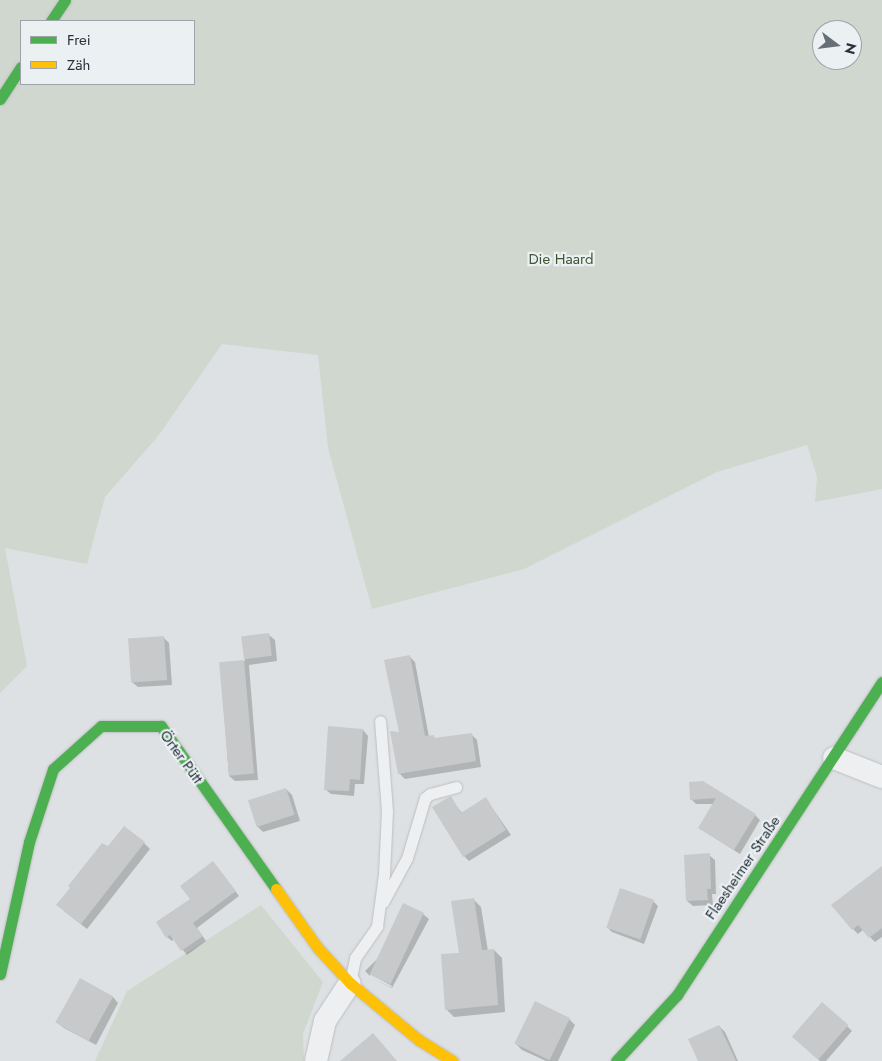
<!DOCTYPE html>
<html>
<head>
<meta charset="utf-8">
<style>
  body { margin:0 }
  #map { position:relative; width:882px; height:1061px; overflow:hidden; background:#dee1e3; font-family:Jost,sans-serif }
  div>[style] { position:absolute }
  .green>* { inset:0; background:#d0d7cf }
  .shadow>* { inset:0; background:#0003 }
  .building>* { inset:0; background:#c7c9cb; transform-origin:0 0 }
  .roads { filter:drop-shadow(0 0 1px #bcbfc1) drop-shadow(0 0 1px #bcbfc1) }
  .lane>* { height:11px; margin:-5.5px; padding:0 5.5px; transform-origin:5.5px; border-radius:5.5px; background:#edeff0 }
  .street>* { height:22px; margin:-11px; padding:0 11px; transform-origin:11px; border-radius:11px; background:#edeff0 }
  .fast>* { height:11px; margin:-5.5px; padding:0 5.5px; transform-origin:5.5px; border-radius:5.5px; background:#4caf50 }
  .slow>* { height:11px; margin:-5.5px; padding:0 5.5px; transform-origin:5.5px; border-radius:5.5px; background:#ffc107 }
  span { translate:-50% -50%; white-space:nowrap; text-align:center; line-height:1.15; -webkit-text-stroke:4.5px #ebf0f3; paint-order:stroke }
  .park-label { font-size:15px; color:#415535 }
  .street-label { font-size:15px; color:#27323b }
  .legend { position:absolute; left:20px; top:20px; width:175px; height:65px; box-sizing:border-box; background:#ebf0f3; border:1px solid #9da4a9; margin:0; padding:6px 9px; list-style:none; font-size:15px; color:#27323b }
  .legend li { display:flex; align-items:center; gap:10px; height:25px }
  .legend b { width:25px; border:1px solid #9da4a9 }
  .north { position:absolute; left:812px; top:20px; width:50px; height:50px; box-sizing:border-box; background:#ebf0f3; border:1px solid #9da4a9; border-radius:50%; rotate:105deg; font-size:14px; font-weight:700; line-height:20px; text-align:center; color:#27323b }
  .north::after { content:''; display:block; margin:auto; width:18px; height:22px; background:#676f76; clip-path:polygon(50% 0,100% 100%,50% 72%,0 100%) }
</style>
</head>
<body>
<div id="map">
  <div class="green">
    <i style="clip-path:polygon(evenodd,0 0,882px 0,882px 489px,815px 502px,817px 477px,807px 445px,717px 472px,524px 569px,372px 609px,328px 448px,318px 355px,222px 344px,159px 435px,105px 497px,87px 564px,5px 548px,27px 666px,0 693px,0 0,21px 21px,194px 21px,194px 84px,21px 84px,21px 21px,0 0,822px 30px,852px 30px,852px 60px,822px 60px,822px 30px)"></i>
    <i style="clip-path:polygon(261px 905px,323px 982px,303px 1034px,304px 1061px,95px 1061px,127px 991px)"></i>
  </div>
  <div class="shadow">
    <i style="clip-path:polygon(269px 635px,275px 640px,277px 661px,249px 665px,258px 780px,235px 781px,229px 776px,220px 663px,245px 661px,242px 638px)"></i>
    <i style="clip-path:polygon(164px 638px,169px 643px,172px 685px,138px 687px,132px 682px)"></i>
    <i style="clip-path:polygon(410px 657px,415px 662px,429px 737px,433px 736px,436px 739px,471px 734px,477px 740px,481px 767px,405px 779px,399px 773px,401px 733px)"></i>
    <i style="clip-path:polygon(363px 730px,368px 736px,364px 784px,355px 784px,354px 796px,331px 794px,325px 789px)"></i>
    <i style="clip-path:polygon(690px 783px,755px 815px,760px 820px,740px 854px,699px 828px,714px 804px,696px 804px,691px 799px)"></i>
    <i style="clip-path:polygon(286px 789px,292px 795px,300px 821px,263px 832px,257px 826px)"></i>
    <i style="clip-path:polygon(450px 798px,462px 813px,486px 799px,511px 835px,469px 861px,464px 856px)"></i>
    <i style="clip-path:polygon(144px 843px,150px 849px,87px 929px,64px 911px,109px 848px)"></i>
    <i style="clip-path:polygon(709px 855px,715px 860px,716px 894px,712px 894px,713px 905px,693px 906px,687px 901px)"></i>
    <i style="clip-path:polygon(217px 867px,239px 896px,197px 928px,206px 941px,187px 955px,174px 939px,172px 941px,167px 937px,191px 899px)"></i>
    <i style="clip-path:polygon(882px 867px,882px 937px,875px 942px,863px 930px,858px 934px,853px 929px)"></i>
    <i style="clip-path:polygon(473px 899px,481px 907px,488px 951px,494px 950px,502px 958px,505px 1012px,454px 1017px,446px 1009px)"></i>
    <i style="clip-path:polygon(653px 901px,658px 906px,644px 944px,612px 932px,607px 927px)"></i>
    <i style="clip-path:polygon(423px 914px,429px 919px,392px 988px,371px 977px,391px 988px,392px 986px,370px 974px,370px 976px,365px 971px)"></i>
    <i style="clip-path:polygon(81px 980px,113px 997px,118px 1003px,96px 1045px,64px 1028px,58px 1023px)"></i>
    <i style="clip-path:polygon(569px 1019px,575px 1025px,558px 1061px,546px 1061px,522px 1050px,516px 1044px)"></i>
    <i style="clip-path:polygon(719px 1026px,725px 1032px,738px 1061px,699px 1061px)"></i>
    <i style="clip-path:polygon(847px 1026px,852px 1031px,826px 1061px,820px 1061px,799px 1042px)"></i>
  </div>
  <div class="building">
    <i style="left:269px;top:633px;width:23px;height:28px;rotate:83deg"></i>
    <i style="left:164px;top:636px;width:44px;height:36px;rotate:86deg"></i>
    <i style="clip-path:polygon(410px 655px,425px 736px,434px 735px,434px 738px,472px 733px,476px 761px,398px 774px,390px 731px,399px 732px,384px 660px)"></i>
    <i style="left:244px;top:660px;width:114px;height:25px;rotate:85deg"></i>
    <i style="clip-path:polygon(328px 726px,363px 729px,360px 780px,350px 779px,349px 791px,324px 790px)"></i>
    <i style="clip-path:polygon(703px 781px,756px 814px,734px 850px,698px 828px,716px 798px,690px 800px,689px 782px)"></i>
    <i style="left:286px;top:788px;width:28px;height:40px;rotate:72deg"></i>
    <i style="clip-path:polygon(451px 796px,461px 813px,486px 797px,506px 830px,463px 857px,432px 807px)"></i>
    <i style="clip-path:polygon(124px 826px,145px 842px,81px 924px,56px 905px,70px 888px,68px 886px,102px 843px,108px 846px)"></i>
    <i style="clip-path:polygon(710px 853px,711px 889px,707px 889px,708px 900px,686px 901px,684px 855px)"></i>
    <i style="clip-path:polygon(213px 861px,236px 891px,193px 923px,203px 936px,181px 951px,170px 935px,166px 938px,156px 922px,190px 899px,180px 886px)"></i>
    <i style="clip-path:polygon(882px 866px,882px 928px,869px 938px,858px 925px,852px 930px,831px 905px)"></i>
    <i style="left:620px;top:888px;width:36px;height:42px;rotate:19deg"></i>
    <i style="clip-path:polygon(474px 898px,482px 950px,494px 949px,498px 1005px,445px 1010px,441px 954px,459px 953px,451px 901px)"></i>
    <i style="left:403px;top:903px;width:23px;height:79px;rotate:25deg"></i>
    <i style="left:80px;top:978px;width:38px;height:51px;rotate:29deg"></i>
    <i style="left:535px;top:1001px;width:39px;height:47px;rotate:26deg"></i>
    <i style="left:822px;top:1002px;width:35px;height:46px;rotate:41deg"></i>
    <i style="clip-path:polygon(719px 1025px,736px 1061px,698px 1061px,688px 1039px)"></i>
    <i style="clip-path:polygon(373px 1033px,397px 1061px,340px 1061px)"></i>
  </div>
  <div class="roads">
    <div class="lane">
      <i style="left:383px;top:902px;width:50px;rotate:-61.4deg"></i>
      <i style="left:407px;top:858px;width:63px;rotate:-73.3deg"></i>
      <i style="left:425px;top:798px;width:6px;rotate:-39deg"></i>
      <i style="left:430px;top:794px;width:27px;rotate:-15deg"></i>
      <i style="left:350px;top:982px;width:25px;rotate:-78deg"></i>
      <i style="left:355px;top:958px;width:39px;rotate:-55deg"></i>
      <i style="left:377px;top:926px;width:52px;rotate:-82.3deg"></i>
      <i style="left:384px;top:874px;width:63px;rotate:-87.3deg"></i>
      <i style="left:387px;top:811px;width:90px;rotate:-94.4deg"></i>
    </div>
    <div class="street">
      <i style="left:834px;top:758px;width:52px;rotate:21.6deg"></i>
      <i style="left:316px;top:1061px;width:41px;rotate:-77.3deg"></i>
      <i style="left:325px;top:1021px;width:45px;rotate:-56.7deg"></i>
    </div>
    <div class="fast">
      <i style="left:51px;top:21px;width:25px;rotate:-56deg"></i>
      <i style="left:0;top:99px;width:38px;rotate:-57deg"></i>
      <i style="left:0;top:974px;width:135px;rotate:-77.6deg"></i>
      <i style="left:29px;top:842px;width:77px;rotate:-71.8deg"></i>
      <i style="left:53px;top:769px;width:64px;rotate:-41.9deg"></i>
      <i style="left:101px;top:726px;width:60px"></i>
      <i style="left:161px;top:726px;width:199px;rotate:54.8deg"></i>
      <i style="left:616px;top:1061px;width:90px;rotate:-47.3deg"></i>
      <i style="left:677px;top:995px;width:374px;rotate:-56.8deg"></i>
    </div>
    <div class="slow">
      <i style="left:276px;top:889px;width:71px;rotate:54.7deg"></i>
      <i style="left:317px;top:947px;width:49px;rotate:47.5deg"></i>
      <i style="left:350px;top:983px;width:89px;rotate:39.6deg"></i>
      <i style="left:419px;top:1040px;width:40px;rotate:32deg"></i>
    </div>
  </div>
  <div class="park-label">
    <span style="left:561px;top:260px">Die Haard</span>
  </div>
  <div class="street-label">
    <span style="left:181px;top:757px;rotate:54deg">Örter Pütt</span>
    <span style="left:743px;top:868px;rotate:-56deg">Flaesheimer Straße</span>
  </div>
  <ul class="legend">
  <li><b style="height:6px;background:#4caf50"></b>Frei</li>
  <li><b style="height:6px;background:#ffc107"></b>Zäh</li>
  </ul>
  <div class="north">N</div>
</div>
</body>
</html>
